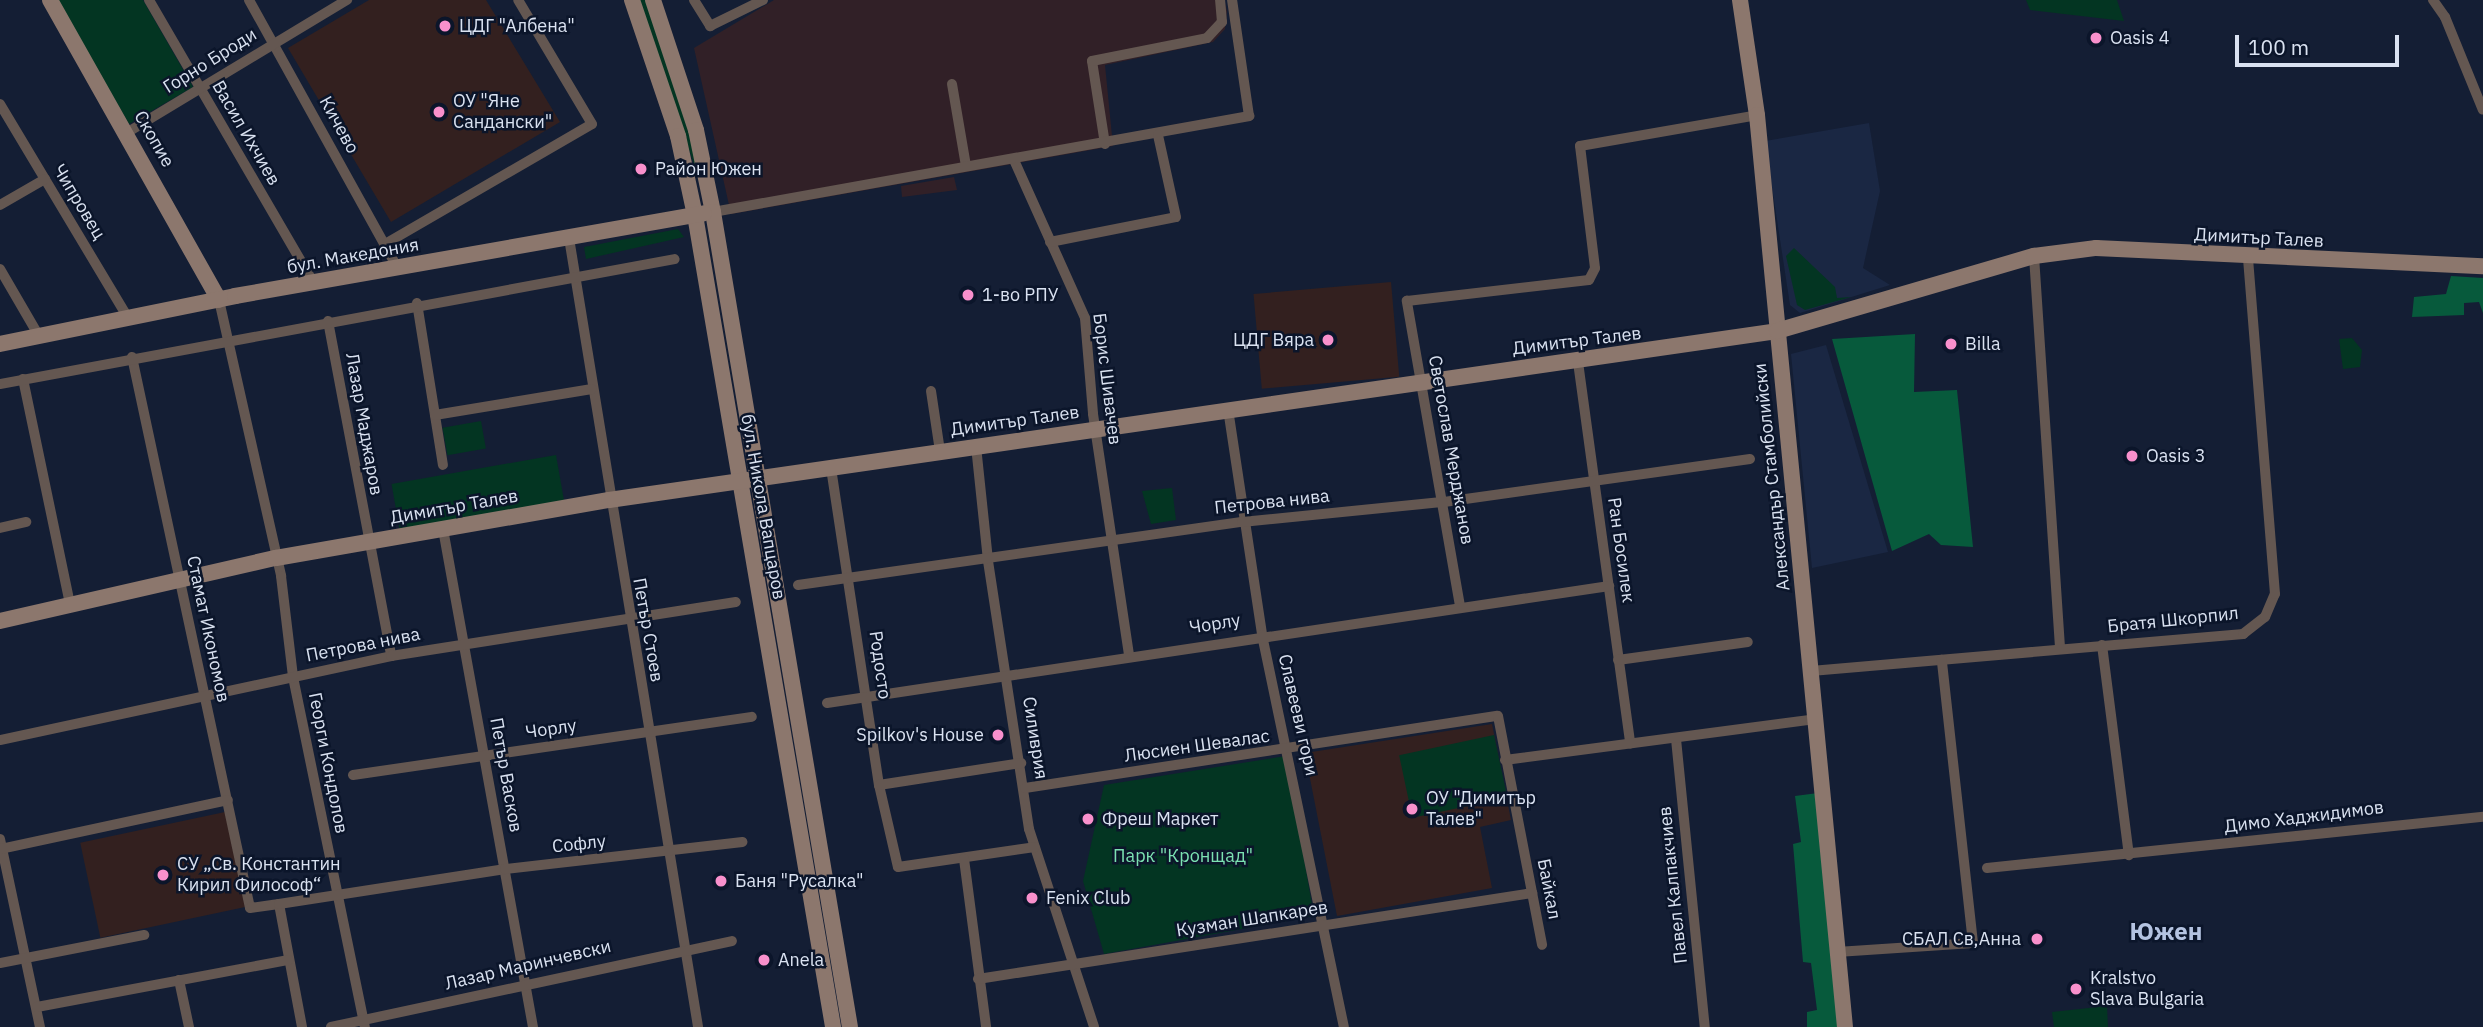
<!DOCTYPE html>
<html>
<head>
<meta charset="utf-8">
<style>
  body { margin:0 }
  #map { position:relative; width:2483px; height:1027px; overflow:hidden; background:#141e34; font-family:"IBM Plex Sans",sans-serif }
  div>[style] { position:absolute }
  .commercial>* { inset:0; background:#312027 }
  .built>* { inset:0; background:#1a2743 }
  .education>* { inset:0; background:#33201f; transform-origin:0 0 }
  .green>* { inset:0; background:#033522; transform-origin:0 0 }
  .forest>* { inset:0; background:#075a3c }
  .street>* { height:10px; margin:-5px; padding:0 5px; transform-origin:5px; border-radius:5px; background:#645751 }
  .secondary>* { height:16px; margin:-8px; padding:0 8px; transform-origin:8px; border-radius:8px; background:#8c776d }
  .dots>* { width:19px; height:19px; translate:-50% -50%; box-sizing:border-box; border:4px solid #0b152a; border-radius:50% }
  span { translate:-50% -50%; white-space:nowrap; text-align:center; line-height:1.15; -webkit-text-stroke:5px #0b152a; paint-order:stroke }
  .poi-label { font-size:18px; color:#dae2f1 }
  .left { translate:0 -50%; text-align:left }
  .right { translate:-100% -50%; text-align:right }
  .street-label { font-size:18px; color:#dae2f1 }
  .park-label { font-size:18px; color:#7ce2b2 }
  .district-label { font-size:24px; color:#b4c3e1; font-weight:700 }
  .scale { position:absolute; left:2235px; top:35px; width:164px; height:32px; box-sizing:border-box; border:4px solid #dae2f1; border-top:0; padding-left:9px; font-size:21px; line-height:24px; white-space:nowrap; color:#dae2f1; -webkit-text-stroke:5px #0b152a; paint-order:stroke }
</style>
</head>
<body>
<div id="map">
  <div class="commercial">
    <i style="clip-path:polygon(774px 0,1224px 0,1227px 11px,1225px 29px,1213px 42px,1105px 65px,1113px 146px,731px 214px,694px 48px)"></i>
    <i style="clip-path:polygon(954px 177px,957px 190px,902px 197px,901px 186px)"></i>
  </div>
  <div class="built">
    <i style="clip-path:polygon(1869px 123px,1880px 191px,1863px 268px,1890px 285px,1800px 313px,1790px 305px,1765px 141px)"></i>
    <i style="clip-path:polygon(1826px 345px,1888px 552px,1812px 568px,1791px 354px)"></i>
  </div>
  <div class="education">
    <i style="clip-path:polygon(369px 0,486px 0,560px 122px,391px 222px,288px 48px)"></i>
    <i style="left:1391px;top:282px;width:95px;height:138px;rotate:85deg"></i>
    <i style="clip-path:polygon(1492px 724px,1511px 820px,1480px 827px,1492px 888px,1337px 916px,1305px 753px)"></i>
    <i style="left:225px;top:812px;width:97px;height:148px;rotate:78deg"></i>
  </div>
  <div class="green">
    <i style="clip-path:polygon(57px 0,143px 0,193px 87px,129px 124px)"></i>
    <i style="clip-path:polygon(638px 0,647px 0,691px 133px,698px 176px)"></i>
    <i style="clip-path:polygon(2026px 0,2117px 0,2124px 21px,2030px 10px)"></i>
    <i style="clip-path:polygon(678px 229px,684px 237px,586px 259px,584px 247px)"></i>
    <i style="clip-path:polygon(1794px 248px,1835px 287px,1837px 298px,1851px 297px,1805px 310px,1797px 305px,1786px 256px)"></i>
    <i style="clip-path:polygon(2352px 338px,2362px 350px,2360px 367px,2343px 369px,2339px 339px)"></i>
    <i style="left:481px;top:421px;width:28px;height:39px;rotate:80deg"></i>
    <i style="left:556px;top:455px;width:47px;height:167px;rotate:80deg"></i>
    <i style="clip-path:polygon(1172px 488px,1176px 520px,1151px 524px,1142px 491px)"></i>
    <i style="left:1494px;top:735px;width:64px;height:97px;rotate:78deg"></i>
    <i style="clip-path:polygon(1286px 756px,1314px 916px,1104px 954px,1083px 881px,1104px 785px)"></i>
    <i style="clip-path:polygon(2107px 1006px,2108px 1027px,2054px 1027px,2052px 1012px)"></i>
  </div>
  <div class="forest">
    <i style="clip-path:polygon(2451px 276px,2483px 278px,2483px 313px,2479px 302px,2464px 303px,2464px 315px,2412px 317px,2414px 297px,2446px 294px)"></i>
    <i style="clip-path:polygon(1915px 334px,1914px 392px,1957px 390px,1973px 547px,1941px 545px,1929px 534px,1892px 551px,1832px 339px)"></i>
    <i style="clip-path:polygon(1818px 793px,1839px 1027px,1807px 1027px,1807px 1012px,1817px 1010px,1811px 963px,1803px 962px,1793px 844px,1801px 842px,1795px 796px)"></i>
  </div>
  <div class="street">
    <i style="left:149px;top:0;width:326px;rotate:59.8deg"></i>
    <i style="left:249px;top:0;width:305px;rotate:61deg"></i>
    <i style="left:694px;top:0;width:31px;rotate:58deg"></i>
    <i style="left:710px;top:26px;width:59px;rotate:-26.1deg"></i>
    <i style="left:2433px;top:0;width:21px;rotate:55deg"></i>
    <i style="left:2445px;top:17px;width:100px;rotate:67.8deg"></i>
    <i style="left:952px;top:84px;width:83px;rotate:80.3deg"></i>
    <i style="left:0;top:104px;width:249px;rotate:59.1deg"></i>
    <i style="left:128px;top:132px;width:256px;rotate:-31.1deg"></i>
    <i style="left:1105px;top:144px;width:84px;rotate:-98.9deg"></i>
    <i style="left:1092px;top:61px;width:117px;rotate:-11.3deg"></i>
    <i style="left:1207px;top:38px;width:22px;rotate:-47deg"></i>
    <i style="left:1222px;top:22px;width:22px;rotate:-95deg"></i>
    <i style="left:1014px;top:160px;width:173px;rotate:65.8deg"></i>
    <i style="left:1085px;top:318px;width:96px;rotate:85.2deg"></i>
    <i style="left:1093px;top:414px;width:244px;rotate:81.5deg"></i>
    <i style="left:0;top:205px;width:52px;rotate:-30deg"></i>
    <i style="left:713px;top:212px;width:545px;rotate:-10.15deg"></i>
    <i style="left:1249px;top:116px;width:117px;rotate:-98.3deg"></i>
    <i style="left:569px;top:238px;width:799px;rotate:80.71deg"></i>
    <i style="left:1050px;top:242px;width:128px;rotate:-11.2deg"></i>
    <i style="left:1176px;top:217px;width:84px;rotate:-102.4deg"></i>
    <i style="left:385px;top:244px;width:239px;rotate:-30.1deg"></i>
    <i style="left:592px;top:124px;width:144px;rotate:-120.8deg"></i>
    <i style="left:2034px;top:256px;width:393px;rotate:86.2deg"></i>
    <i style="left:0;top:269px;width:78px;rotate:59.8deg"></i>
    <i style="left:219px;top:300px;width:283px;rotate:77.3deg"></i>
    <i style="left:281px;top:576px;width:102px;rotate:83.2deg"></i>
    <i style="left:293px;top:677px;width:357px;rotate:78.4deg"></i>
    <i style="left:417px;top:303px;width:164px;rotate:80.9deg"></i>
    <i style="left:328px;top:321px;width:341px;rotate:79.3deg"></i>
    <i style="left:132px;top:357px;width:563px;rotate:77.91deg"></i>
    <i style="left:250px;top:908px;width:29px;rotate:-8deg"></i>
    <i style="left:279px;top:904px;width:125px;rotate:79.4deg"></i>
    <i style="left:1578px;top:362px;width:385px;rotate:82.2deg"></i>
    <i style="left:23px;top:379px;width:229px;rotate:78.2deg"></i>
    <i style="left:0;top:384px;width:686px;rotate:-10.49deg"></i>
    <i style="left:931px;top:391px;width:61px;rotate:81.5deg"></i>
    <i style="left:1228px;top:409px;width:229px;rotate:81.4deg"></i>
    <i style="left:1262px;top:635px;width:400px;rotate:78.2deg"></i>
    <i style="left:435px;top:415px;width:159px;rotate:-9.4deg"></i>
    <i style="left:976px;top:446px;width:116px;rotate:84deg"></i>
    <i style="left:988px;top:561px;width:271px;rotate:81.3deg"></i>
    <i style="left:1029px;top:829px;width:208px;rotate:71.8deg"></i>
    <i style="left:831px;top:468px;width:321px;rotate:81.4deg"></i>
    <i style="left:879px;top:785px;width:84px;rotate:77deg"></i>
    <i style="left:898px;top:867px;width:138px;rotate:-8.3deg"></i>
    <i style="left:0;top:528px;width:27px;rotate:-13deg"></i>
    <i style="left:443px;top:529px;width:506px;rotate:79.76deg"></i>
    <i style="left:798px;top:585px;width:448px;rotate:-8.1deg"></i>
    <i style="left:1242px;top:522px;width:203px;rotate:-5.7deg"></i>
    <i style="left:1444px;top:502px;width:309px;rotate:-8deg"></i>
    <i style="left:1460px;top:606px;width:310px;rotate:-99.9deg"></i>
    <i style="left:1407px;top:301px;width:183px;rotate:-6.6deg"></i>
    <i style="left:1589px;top:280px;width:13px;rotate:-63deg"></i>
    <i style="left:1595px;top:268px;width:123px;rotate:-97deg"></i>
    <i style="left:1580px;top:146px;width:180px;rotate:-9.9deg"></i>
    <i style="left:2102px;top:645px;width:212px;rotate:82.7deg"></i>
    <i style="left:1618px;top:660px;width:131px;rotate:-7.9deg"></i>
    <i style="left:1811px;top:671px;width:434px;rotate:-4.9deg"></i>
    <i style="left:2243px;top:634px;width:28px;rotate:-38deg"></i>
    <i style="left:2265px;top:617px;width:25px;rotate:-67deg"></i>
    <i style="left:2275px;top:594px;width:337px;rotate:-94.6deg"></i>
    <i style="left:827px;top:703px;width:791px;rotate:-8.51deg"></i>
    <i style="left:1676px;top:739px;width:289px;rotate:84.3deg"></i>
    <i style="left:0;top:740px;width:400px;rotate:-12.1deg"></i>
    <i style="left:391px;top:656px;width:349px;rotate:-8.9deg"></i>
    <i style="left:1505px;top:760px;width:313px;rotate:-7.5deg"></i>
    <i style="left:353px;top:775px;width:403px;rotate:-8.3deg"></i>
    <i style="left:879px;top:785px;width:144px;rotate:-8.8deg"></i>
    <i style="left:1025px;top:788px;width:478px;rotate:-8.7deg"></i>
    <i style="left:1498px;top:716px;width:233px;rotate:79.1deg"></i>
    <i style="left:0;top:839px;width:192px;rotate:78deg"></i>
    <i style="left:0;top:849px;width:233px;rotate:-12.1deg"></i>
    <i style="left:964px;top:859px;width:169px;rotate:82.5deg"></i>
    <i style="left:1987px;top:868px;width:499px;rotate:-5.9deg"></i>
    <i style="left:279px;top:904px;width:229px;rotate:-8.8deg"></i>
    <i style="left:505px;top:869px;width:239px;rotate:-6.5deg"></i>
    <i style="left:1837px;top:952px;width:136px;rotate:-3.8deg"></i>
    <i style="left:1973px;top:943px;width:285px;rotate:-96.3deg"></i>
    <i style="left:0;top:963px;width:147px;rotate:-11deg"></i>
    <i style="left:978px;top:979px;width:561px;rotate:-8.82deg"></i>
    <i style="left:179px;top:980px;width:48px;rotate:78deg"></i>
    <i style="left:37px;top:1007px;width:256px;rotate:-10.6deg"></i>
    <i style="left:331px;top:1027px;width:410px;rotate:-12.1deg"></i>
  </div>
  <div class="secondary">
    <i style="left:50px;top:0;width:344px;rotate:60.6deg"></i>
    <i style="left:632px;top:0;width:144px;rotate:71.3deg"></i>
    <i style="left:678px;top:136px;width:81px;rotate:77.9deg"></i>
    <i style="left:695px;top:215px;width:824px;rotate:80.35deg"></i>
    <i style="left:653px;top:0;width:137px;rotate:71.7deg"></i>
    <i style="left:696px;top:130px;width:84px;rotate:78.3deg"></i>
    <i style="left:713px;top:212px;width:826px;rotate:80.46deg"></i>
    <i style="left:1740px;top:0;width:116px;rotate:81.6deg"></i>
    <i style="left:1757px;top:115px;width:916px;rotate:84.49deg"></i>
    <i style="left:0;top:344px;width:240px;rotate:-11.5deg"></i>
    <i style="left:235px;top:296px;width:476px;rotate:-10deg"></i>
    <i style="left:0;top:621px;width:283px;rotate:-12.9deg"></i>
    <i style="left:276px;top:558px;width:338px;rotate:-9.9deg"></i>
    <i style="left:609px;top:500px;width:1180px;rotate:-8.23deg"></i>
    <i style="left:1777px;top:331px;width:268px;rotate:-16.3deg"></i>
    <i style="left:2034px;top:256px;width:63px;rotate:-7.4deg"></i>
    <i style="left:2096px;top:248px;width:387px;rotate:2.7deg"></i>
  </div>
  <div class="dots">
    <i style="left:445px;top:26px;background:#f890cc"></i>
    <i style="left:2096px;top:38px;background:#f890cc"></i>
    <i style="left:439px;top:112px;background:#f890cc"></i>
    <i style="left:641px;top:169px;background:#f890cc"></i>
    <i style="left:968px;top:295px;background:#f890cc"></i>
    <i style="left:1328px;top:340px;background:#f890cc"></i>
    <i style="left:1951px;top:344px;background:#f890cc"></i>
    <i style="left:2132px;top:456px;background:#f890cc"></i>
    <i style="left:998px;top:735px;background:#f890cc"></i>
    <i style="left:1412px;top:809px;background:#f890cc"></i>
    <i style="left:1088px;top:819px;background:#f890cc"></i>
    <i style="left:163px;top:875px;background:#f890cc"></i>
    <i style="left:721px;top:881px;background:#f890cc"></i>
    <i style="left:1032px;top:898px;background:#f890cc"></i>
    <i style="left:2037px;top:939px;background:#f890cc"></i>
    <i style="left:764px;top:960px;background:#f890cc"></i>
    <i style="left:2076px;top:989px;background:#f890cc"></i>
  </div>
  <div class="poi-label">
    <span class="left" style="left:459px;top:26px">ЦДГ "Албена"</span>
    <span class="left" style="left:2110px;top:38px">Oasis 4</span>
    <span class="left" style="left:453px;top:112px">ОУ "Яне<br>Сандански"</span>
    <span class="left" style="left:655px;top:169px">Район Южен</span>
    <span class="left" style="left:982px;top:295px">1-во РПУ</span>
    <span class="right" style="left:1314px;top:340px">ЦДГ Вяра</span>
    <span class="left" style="left:1965px;top:344px">Billa</span>
    <span class="left" style="left:2146px;top:456px">Oasis 3</span>
    <span class="right" style="left:984px;top:735px">Spilkov's House</span>
    <span class="left" style="left:1426px;top:809px">ОУ "Димитър<br>Талев"</span>
    <span class="left" style="left:1102px;top:819px">Фреш Маркет</span>
    <span class="left" style="left:177px;top:875px">СУ „Св. Константин<br>Кирил Философ“</span>
    <span class="left" style="left:735px;top:881px">Баня "Русалка"</span>
    <span class="left" style="left:1046px;top:898px">Fenix Club</span>
    <span class="right" style="left:2021px;top:939px">СБАЛ Св,Анна</span>
    <span class="left" style="left:778px;top:960px">Anela</span>
    <span class="left" style="left:2090px;top:989px">Kralstvo<br>Slava Bulgaria</span>
  </div>
  <div class="street-label">
    <span style="left:210px;top:61px;rotate:-32deg">Горно Броди</span>
    <span style="left:339px;top:125px;rotate:61deg">Кичево</span>
    <span style="left:246px;top:133px;rotate:60deg">Васил Ихчиев</span>
    <span style="left:154px;top:139px;rotate:60deg">Скопие</span>
    <span style="left:79px;top:202px;rotate:59deg">Чипровец</span>
    <span style="left:2259px;top:238px;rotate:3deg">Димитър Талев</span>
    <span style="left:353px;top:256px;rotate:-10deg">бул. Македония</span>
    <span style="left:1577px;top:341px;rotate:-7deg">Димитър Талев</span>
    <span style="left:1107px;top:379px;rotate:83deg">Борис Шивачев</span>
    <span style="left:1015px;top:421px;rotate:-8deg">Димитър Талев</span>
    <span style="left:364px;top:424px;rotate:80deg">Лазар Маджаров</span>
    <span style="left:1451px;top:450px;rotate:80deg">Светослав Мерджанов</span>
    <span style="left:1772px;top:477px;rotate:-96deg">Александър Стамболийски</span>
    <span style="left:1272px;top:502px;rotate:-6deg">Петрова нива</span>
    <span style="left:454px;top:507px;rotate:-10deg">Димитър Талев</span>
    <span style="left:763px;top:507px;rotate:80deg">бул. Никола Вапцаров</span>
    <span style="left:1621px;top:550px;rotate:82deg">Ран Босилек</span>
    <span style="left:2173px;top:620px;rotate:-6deg">Братя Шкорпил</span>
    <span style="left:1215px;top:624px;rotate:-9deg">Чорлу</span>
    <span style="left:208px;top:629px;rotate:78deg">Стамат Икономов</span>
    <span style="left:648px;top:630px;rotate:80deg">Петър Стоев</span>
    <span style="left:363px;top:645px;rotate:-11deg">Петрова нива</span>
    <span style="left:880px;top:665px;rotate:82deg">Родосто</span>
    <span style="left:1298px;top:715px;rotate:77deg">Славееви гори</span>
    <span style="left:551px;top:729px;rotate:-8deg">Чорлу</span>
    <span style="left:1035px;top:738px;rotate:81deg">Силиврия</span>
    <span style="left:1197px;top:746px;rotate:-8deg">Люсиен Шевалас</span>
    <span style="left:328px;top:763px;rotate:79deg">Георги Кондолов</span>
    <span style="left:506px;top:775px;rotate:80deg">Петър Васков</span>
    <span style="left:2304px;top:817px;rotate:-7deg">Димо Хаджидимов</span>
    <span style="left:579px;top:844px;rotate:-6deg">Софлу</span>
    <span style="left:1673px;top:885px;rotate:-96deg">Павел Калпакчиев</span>
    <span style="left:1549px;top:889px;rotate:79deg">Байкал</span>
    <span style="left:1252px;top:919px;rotate:-9deg">Кузман Шапкарев</span>
    <span style="left:528px;top:965px;rotate:-13deg">Лазар Маринчевски</span>
  </div>
  <div class="park-label">
    <span style="left:1183px;top:856px">Парк "Кронщад"</span>
  </div>
  <div class="district-label">
    <span style="left:2166px;top:932px">Южен</span>
  </div>
  <div class="scale">100 m</div>
</div>
</body>
</html>
